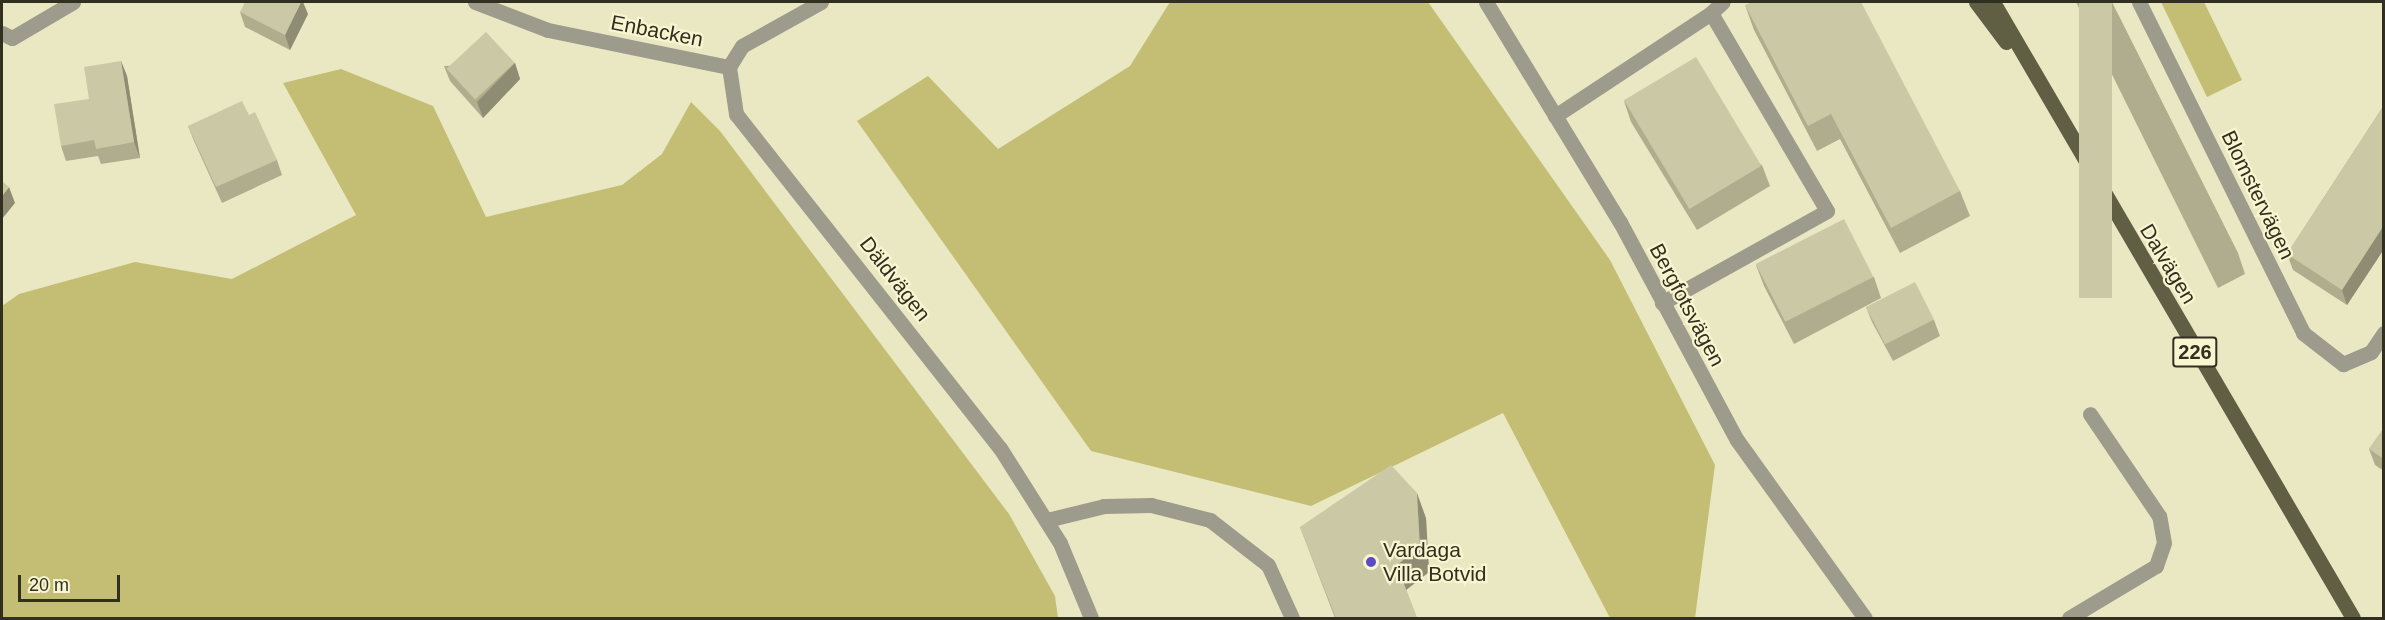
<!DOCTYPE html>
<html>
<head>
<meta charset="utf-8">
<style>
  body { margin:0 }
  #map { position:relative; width:2385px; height:620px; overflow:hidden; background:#eae8c3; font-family:Arial,sans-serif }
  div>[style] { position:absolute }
  .green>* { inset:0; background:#c4be74 }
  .minor>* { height:15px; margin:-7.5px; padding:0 7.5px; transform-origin:7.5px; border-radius:7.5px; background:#9c9b8c }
  .major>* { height:15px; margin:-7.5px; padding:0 7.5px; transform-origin:7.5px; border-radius:7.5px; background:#605e43 }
  .wall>* { inset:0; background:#afad8e }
  .shaded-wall>* { inset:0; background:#8e8d74 }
  .building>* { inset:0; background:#cbc9a5; transform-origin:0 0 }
  .dots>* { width:16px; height:16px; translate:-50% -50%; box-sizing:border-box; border:3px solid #f8f5d0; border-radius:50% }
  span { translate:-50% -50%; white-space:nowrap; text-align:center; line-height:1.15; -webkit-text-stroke:4.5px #f8f5d0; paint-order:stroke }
  .shield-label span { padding:2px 4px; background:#f8f5d0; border:2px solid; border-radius:4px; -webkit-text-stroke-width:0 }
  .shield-label { font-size:20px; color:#302f20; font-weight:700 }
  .street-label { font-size:21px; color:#302f20 }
  .poi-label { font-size:21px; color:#302f20 }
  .left { translate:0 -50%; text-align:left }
  .frame { position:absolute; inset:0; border:3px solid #302f20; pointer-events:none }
  .scale { position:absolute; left:18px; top:575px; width:102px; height:27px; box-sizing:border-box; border:3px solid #302f20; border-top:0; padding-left:8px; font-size:18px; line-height:21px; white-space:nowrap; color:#302f20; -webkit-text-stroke:4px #f8f5d0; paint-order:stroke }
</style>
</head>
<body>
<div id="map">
  <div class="green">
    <i style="clip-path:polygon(1170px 2px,1428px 2px,1610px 260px,1715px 465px,1695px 618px,1610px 618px,1503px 413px,1311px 506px,1091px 451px,857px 121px,928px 76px,998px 149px,1130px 66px)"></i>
    <i style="clip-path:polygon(2161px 2px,2204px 2px,2242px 80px,2207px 97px)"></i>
    <i style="clip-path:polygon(341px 69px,433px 106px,486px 217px,622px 185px,662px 154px,691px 102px,720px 131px,1009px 514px,1055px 596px,1058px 618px,2px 618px,2px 306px,19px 294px,135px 262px,232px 279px,356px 215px,283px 83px)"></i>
  </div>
  <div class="minor">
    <i style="left:475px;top:2px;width:78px;rotate:21deg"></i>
    <i style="left:548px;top:30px;width:185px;rotate:11.6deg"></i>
    <i style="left:821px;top:2px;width:90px;rotate:150.9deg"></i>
    <i style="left:742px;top:46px;width:25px;rotate:122deg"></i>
    <i style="left:729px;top:67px;width:48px;rotate:81.5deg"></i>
    <i style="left:736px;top:114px;width:426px;rotate:51.7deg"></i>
    <i style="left:1000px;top:448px;width:112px;rotate:57.7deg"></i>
    <i style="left:1060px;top:543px;width:81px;rotate:67.5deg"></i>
    <i style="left:1486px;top:2px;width:258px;rotate:58.7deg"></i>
    <i style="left:1620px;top:222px;width:247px;rotate:61.8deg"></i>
    <i style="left:1737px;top:440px;width:219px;rotate:54.3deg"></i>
    <i style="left:2139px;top:2px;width:369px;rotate:63.6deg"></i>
    <i style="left:2303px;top:333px;width:51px;rotate:37.8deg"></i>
    <i style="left:2343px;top:364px;width:30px;rotate:-23deg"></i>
    <i style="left:2371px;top:352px;width:23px;rotate:-56deg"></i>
    <i style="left:1711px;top:13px;width:16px;rotate:-43deg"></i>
    <i style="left:2px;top:33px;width:11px;rotate:27deg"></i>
    <i style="left:12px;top:38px;width:71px;rotate:-30.5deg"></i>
    <i style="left:1555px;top:116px;width:187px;rotate:-33.4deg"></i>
    <i style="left:1711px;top:13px;width:229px;rotate:59.6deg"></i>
    <i style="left:1827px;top:211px;width:189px;rotate:150.9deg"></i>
    <i style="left:1047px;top:520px;width:59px;rotate:-13.8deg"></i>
    <i style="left:1104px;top:506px;width:47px;rotate:-1.2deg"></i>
    <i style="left:1151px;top:505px;width:61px;rotate:14.3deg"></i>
    <i style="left:1210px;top:520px;width:73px;rotate:37.8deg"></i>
    <i style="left:1268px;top:565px;width:58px;rotate:65.6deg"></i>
    <i style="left:2069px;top:618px;width:101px;rotate:-30.9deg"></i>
    <i style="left:2156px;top:566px;width:24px;rotate:-71deg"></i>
    <i style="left:2164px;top:543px;width:27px;rotate:-100deg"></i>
    <i style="left:2159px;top:516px;width:123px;rotate:-124.1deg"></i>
  </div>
  <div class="major">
    <i style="left:1976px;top:2px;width:50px;rotate:53.1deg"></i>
    <i style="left:1993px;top:2px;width:713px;rotate:59.7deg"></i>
  </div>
  <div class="wall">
    <i style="clip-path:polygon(2076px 2px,2112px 2px,2238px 253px,2245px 274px,2218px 288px)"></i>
    <i style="clip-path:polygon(1745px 5px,1960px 191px,1970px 216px,1900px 253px,1840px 139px,1817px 151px,1754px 30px)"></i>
    <i style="clip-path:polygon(240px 12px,308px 14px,290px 50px,245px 27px)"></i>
    <i style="clip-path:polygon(121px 61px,127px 76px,140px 158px,101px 164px,98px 156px,66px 161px,61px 146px,89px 99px)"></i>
    <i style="clip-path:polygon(515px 63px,520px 79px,483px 118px,450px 81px,444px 66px)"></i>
    <i style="clip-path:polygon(1624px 101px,1762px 165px,1770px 186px,1697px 230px,1631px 122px)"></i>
    <i style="clip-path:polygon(2384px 105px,2384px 249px,2347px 305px,2293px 270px,2287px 254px)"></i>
    <i style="clip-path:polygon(249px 115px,277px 160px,282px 175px,222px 203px,194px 141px,188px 126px)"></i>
    <i style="clip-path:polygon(1756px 265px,1874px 277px,1881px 298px,1794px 344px,1764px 286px)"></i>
    <i style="clip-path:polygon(1866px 307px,1934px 320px,1940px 336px,1893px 361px,1872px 322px)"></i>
    <i style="clip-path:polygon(2384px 428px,2384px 471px,2375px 465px,2369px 449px)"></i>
    <i style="clip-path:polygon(1426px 518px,1429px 572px,1406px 590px,1417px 618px,1335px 618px,1300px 527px)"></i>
  </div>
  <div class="shaded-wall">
    <i style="clip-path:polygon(301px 2px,303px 2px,308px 14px,290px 50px,285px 35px)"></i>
    <i style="clip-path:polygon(121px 61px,127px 76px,140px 158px,134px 142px)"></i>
    <i style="clip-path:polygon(515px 63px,520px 79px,483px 118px,477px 102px)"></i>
    <i style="clip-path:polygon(9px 187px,15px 203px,2px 219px,2px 196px)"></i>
    <i style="clip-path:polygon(2384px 225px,2384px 249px,2347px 305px,2342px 290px)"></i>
    <i style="clip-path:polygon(1417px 493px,1426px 518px,1429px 572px,1406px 590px,1397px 565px)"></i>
  </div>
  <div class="building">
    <i style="clip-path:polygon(245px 2px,301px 2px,285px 35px,240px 12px)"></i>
    <i style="clip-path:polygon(1752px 2px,1861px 2px,1960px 191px,1891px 228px,1831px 114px,1808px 126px,1745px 5px)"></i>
    <i style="left:2079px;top:2px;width:33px;height:296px"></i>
    <i style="left:486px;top:32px;width:42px;height:54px;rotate:47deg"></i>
    <i style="left:1696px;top:57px;width:127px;height:84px;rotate:59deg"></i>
    <i style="clip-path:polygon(121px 61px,134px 142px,96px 149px,94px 140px,61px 146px,54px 104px,89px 99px,84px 67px)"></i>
    <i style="clip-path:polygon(242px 101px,249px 115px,255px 112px,277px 160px,216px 187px,188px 126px)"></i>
    <i style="clip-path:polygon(2384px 105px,2384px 225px,2342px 290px,2287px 254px)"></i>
    <i style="clip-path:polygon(2px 181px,9px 187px,2px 196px)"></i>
    <i style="left:1844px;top:219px;width:65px;height:99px;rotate:63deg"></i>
    <i style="left:1915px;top:282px;width:42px;height:55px;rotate:63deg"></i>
    <i style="clip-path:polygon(2384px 428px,2384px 459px,2369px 449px)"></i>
    <i style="clip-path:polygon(1391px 465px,1417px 493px,1420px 547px,1397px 565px,1417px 618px,1336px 618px,1300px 527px)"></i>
  </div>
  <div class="dots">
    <i style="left:1371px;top:562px;background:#5d4bc3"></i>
  </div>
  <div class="shield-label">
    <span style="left:2195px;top:352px">226</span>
  </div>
  <div class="street-label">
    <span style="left:657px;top:31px;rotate:11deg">Enbacken</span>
    <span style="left:2258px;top:195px;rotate:64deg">Blomstervägen</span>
    <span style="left:2168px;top:264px;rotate:59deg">Dalvägen</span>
    <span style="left:895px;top:279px;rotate:52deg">Däldvägen</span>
    <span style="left:1687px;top:305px;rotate:62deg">Bergfotsvägen</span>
  </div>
  <div class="poi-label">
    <span class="left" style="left:1383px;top:562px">Vardaga<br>Villa Botvid</span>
  </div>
  <div class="frame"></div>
  <div class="scale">20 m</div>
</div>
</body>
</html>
